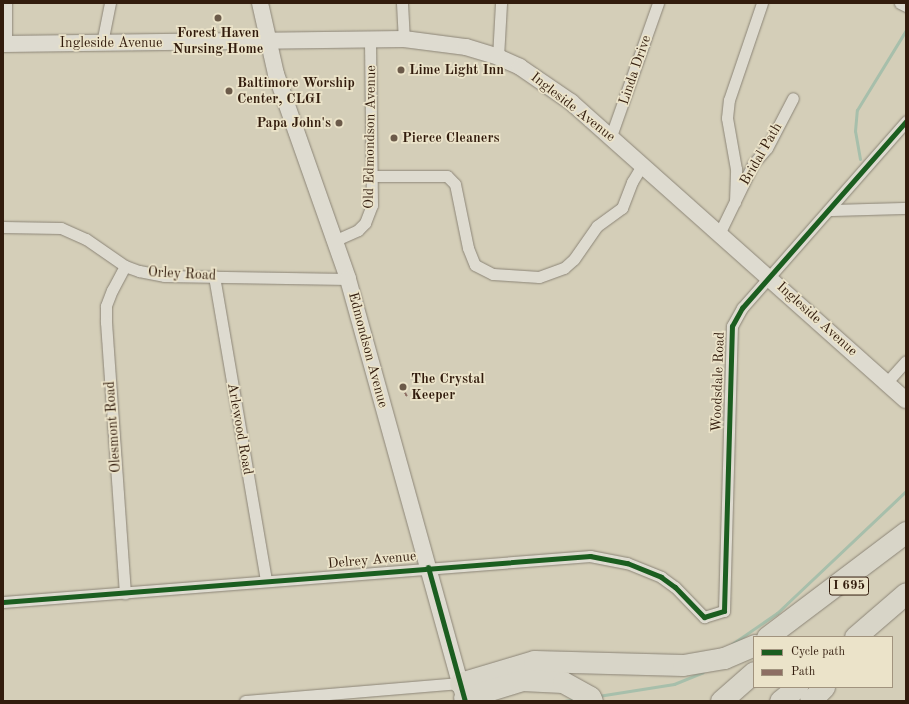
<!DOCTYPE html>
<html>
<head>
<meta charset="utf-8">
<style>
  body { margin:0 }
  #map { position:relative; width:909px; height:704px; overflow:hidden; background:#d4ceb8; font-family:"Old Standard TT",serif }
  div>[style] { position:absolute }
  .stream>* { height:3px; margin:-1.5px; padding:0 1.5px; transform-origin:1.5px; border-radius:1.5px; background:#a7bfab }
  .roads { filter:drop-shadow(0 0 1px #8c8577) drop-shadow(0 0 1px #8c8577) }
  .street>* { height:11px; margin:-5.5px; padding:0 5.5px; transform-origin:5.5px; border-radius:5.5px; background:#dedbd0 }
  .secondary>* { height:16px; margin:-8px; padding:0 8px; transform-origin:8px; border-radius:8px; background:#dedbd0 }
  .highway>* { height:21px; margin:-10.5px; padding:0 10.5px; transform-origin:10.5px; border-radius:10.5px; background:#d8d5c8 }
  .quiet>* { height:4px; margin-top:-2px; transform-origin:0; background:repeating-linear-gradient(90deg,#8d6e63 0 8px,transparent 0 12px) }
  .cycleway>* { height:5px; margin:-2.5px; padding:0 2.5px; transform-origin:2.5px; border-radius:2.5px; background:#1b5e20 }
  .dots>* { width:11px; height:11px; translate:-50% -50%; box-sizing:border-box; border:2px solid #ebe3c9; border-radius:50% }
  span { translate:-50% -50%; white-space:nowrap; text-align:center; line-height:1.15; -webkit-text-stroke:3.5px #ebe3c9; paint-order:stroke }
  .shield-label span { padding:1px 3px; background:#ebe3c9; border:1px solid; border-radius:3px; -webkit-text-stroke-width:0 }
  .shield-label { font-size:13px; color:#321c0d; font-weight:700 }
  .poi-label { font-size:14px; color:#321c0d; font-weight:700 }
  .left { translate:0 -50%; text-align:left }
  .right { translate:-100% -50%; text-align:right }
  .street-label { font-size:14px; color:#321c0d }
  .frame { position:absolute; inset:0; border:4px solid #321c0d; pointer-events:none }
  .legend { position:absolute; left:753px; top:636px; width:140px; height:52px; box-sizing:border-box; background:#ebe3c9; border:1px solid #a1937e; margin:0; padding:5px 7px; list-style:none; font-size:12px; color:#321c0d }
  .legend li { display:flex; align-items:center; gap:8px; height:20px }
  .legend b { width:20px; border:1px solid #a1937e }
</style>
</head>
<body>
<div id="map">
  <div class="stream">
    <i style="left:860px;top:159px;width:28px;rotate:-100deg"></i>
    <i style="left:855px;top:131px;width:21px;rotate:-85deg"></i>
    <i style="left:857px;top:110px;width:94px;rotate:-58.5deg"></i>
    <i style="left:732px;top:644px;width:55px;rotate:-34.6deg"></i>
    <i style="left:777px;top:613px;width:178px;rotate:-43.4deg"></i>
    <i style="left:598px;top:696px;width:77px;rotate:-9deg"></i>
    <i style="left:674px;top:684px;width:31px;rotate:-22deg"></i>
    <i style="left:564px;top:701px;width:13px;rotate:-9deg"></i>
  </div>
  <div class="roads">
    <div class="street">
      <i style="left:6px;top:3px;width:40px;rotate:90deg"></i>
      <i style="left:402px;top:3px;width:36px;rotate:87deg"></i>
      <i style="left:900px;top:3px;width:7px;rotate:27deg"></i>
      <i style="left:102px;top:43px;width:41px;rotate:-78.7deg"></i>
      <i style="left:498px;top:57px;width:54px;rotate:-86.8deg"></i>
      <i style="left:611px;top:136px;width:141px;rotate:-70.5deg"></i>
      <i style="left:372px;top:176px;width:75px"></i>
      <i style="left:447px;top:176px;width:11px;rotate:45deg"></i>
      <i style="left:455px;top:184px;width:65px;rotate:78.5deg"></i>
      <i style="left:468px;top:248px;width:18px;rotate:68deg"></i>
      <i style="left:475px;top:265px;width:20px;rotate:27deg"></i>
      <i style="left:493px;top:274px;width:46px;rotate:3.7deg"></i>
      <i style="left:539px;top:277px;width:27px;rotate:-20deg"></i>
      <i style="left:564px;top:268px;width:13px;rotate:-42deg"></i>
      <i style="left:574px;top:259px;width:40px;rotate:-55.1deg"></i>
      <i style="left:597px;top:226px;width:31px;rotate:-36deg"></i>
      <i style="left:622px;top:208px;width:28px;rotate:-69deg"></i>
      <i style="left:632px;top:182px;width:21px;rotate:-59deg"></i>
      <i style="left:735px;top:202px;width:33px;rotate:-88deg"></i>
      <i style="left:736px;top:169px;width:52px;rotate:-100deg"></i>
      <i style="left:727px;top:118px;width:18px;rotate:-84deg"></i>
      <i style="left:729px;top:100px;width:102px;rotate:-71.2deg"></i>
      <i style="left:829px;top:210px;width:77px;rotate:-1.5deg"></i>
      <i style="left:3px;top:227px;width:58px;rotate:1deg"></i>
      <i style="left:61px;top:228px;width:27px;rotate:24deg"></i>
      <i style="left:86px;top:239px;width:47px;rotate:34.7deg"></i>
      <i style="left:125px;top:266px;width:15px;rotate:20deg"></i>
      <i style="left:139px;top:271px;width:25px;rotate:11deg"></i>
      <i style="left:164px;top:276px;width:184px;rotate:0.9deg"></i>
      <i style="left:720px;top:232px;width:76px;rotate:-64.1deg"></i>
      <i style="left:753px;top:164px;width:21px;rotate:-49deg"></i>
      <i style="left:767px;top:148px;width:56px;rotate:-62.5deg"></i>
      <i style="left:336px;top:240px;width:24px;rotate:-24deg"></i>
      <i style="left:358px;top:230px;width:10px;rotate:-45deg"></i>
      <i style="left:365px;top:223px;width:19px;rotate:-69deg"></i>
      <i style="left:372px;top:205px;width:166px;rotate:-90.7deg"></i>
      <i style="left:125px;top:266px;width:27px;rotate:118deg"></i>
      <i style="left:112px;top:290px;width:17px;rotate:111deg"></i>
      <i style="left:106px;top:306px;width:16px;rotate:90deg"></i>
      <i style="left:106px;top:322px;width:272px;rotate:86deg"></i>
      <i style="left:214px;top:276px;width:309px;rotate:80.3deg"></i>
      <i style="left:887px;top:382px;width:28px;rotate:-48deg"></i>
      <i style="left:3px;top:602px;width:589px;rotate:-4.48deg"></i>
      <i style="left:590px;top:556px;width:38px;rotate:11deg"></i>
      <i style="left:627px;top:563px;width:37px;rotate:22deg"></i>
      <i style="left:661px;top:577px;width:17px;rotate:36deg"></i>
      <i style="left:675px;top:587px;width:42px;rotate:46deg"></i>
      <i style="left:704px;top:617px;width:21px;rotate:-17deg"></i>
      <i style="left:724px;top:611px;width:285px;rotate:-88.4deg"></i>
      <i style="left:732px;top:326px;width:21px;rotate:-61deg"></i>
      <i style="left:742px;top:308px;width:249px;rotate:-48.7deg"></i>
      <i style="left:245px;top:701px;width:216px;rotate:-4.8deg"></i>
    </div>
    <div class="secondary">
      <i style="left:260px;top:3px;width:73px;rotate:77.3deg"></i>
      <i style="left:276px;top:74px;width:217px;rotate:70.6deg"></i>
      <i style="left:348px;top:279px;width:431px;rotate:74.5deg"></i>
      <i style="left:3px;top:44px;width:401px;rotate:-0.7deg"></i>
      <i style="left:404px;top:39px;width:63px;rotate:7.4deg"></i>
      <i style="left:466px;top:47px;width:34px;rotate:17deg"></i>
      <i style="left:498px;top:57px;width:24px;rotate:24deg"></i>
      <i style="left:520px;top:67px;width:62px;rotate:34.5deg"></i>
      <i style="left:571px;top:102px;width:448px;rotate:41.7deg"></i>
    </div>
    <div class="highway">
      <i style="left:767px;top:637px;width:174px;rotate:-37.1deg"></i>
      <i style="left:855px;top:637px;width:67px;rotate:-40.8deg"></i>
      <i style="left:460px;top:683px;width:77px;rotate:-16.6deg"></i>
      <i style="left:534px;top:661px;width:149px;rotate:1.5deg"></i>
      <i style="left:683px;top:665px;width:42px;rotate:-9.7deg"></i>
      <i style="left:724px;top:658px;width:33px;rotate:-23deg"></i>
      <i style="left:464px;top:698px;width:61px;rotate:-17.2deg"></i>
      <i style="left:522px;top:680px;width:41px;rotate:2.8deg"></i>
      <i style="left:563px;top:682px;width:31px;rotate:29deg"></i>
      <i style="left:590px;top:697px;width:4px;rotate:63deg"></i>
      <i style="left:721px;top:701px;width:44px;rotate:-41.3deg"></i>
      <i style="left:780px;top:701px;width:22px;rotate:-39deg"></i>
      <i style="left:810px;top:701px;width:20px;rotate:-45deg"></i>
    </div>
  </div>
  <div class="quiet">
    <i style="left:405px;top:395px;width:2px;rotate:-27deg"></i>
  </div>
  <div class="cycleway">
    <i style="left:428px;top:567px;width:139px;rotate:74.6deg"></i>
    <i style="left:3px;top:602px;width:589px;rotate:-4.48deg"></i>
    <i style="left:590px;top:556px;width:38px;rotate:11deg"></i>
    <i style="left:627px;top:563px;width:37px;rotate:22deg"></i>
    <i style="left:661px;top:577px;width:17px;rotate:36deg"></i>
    <i style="left:675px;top:587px;width:42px;rotate:46deg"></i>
    <i style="left:704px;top:617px;width:21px;rotate:-17deg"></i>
    <i style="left:724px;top:611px;width:285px;rotate:-88.4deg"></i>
    <i style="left:732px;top:326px;width:21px;rotate:-61deg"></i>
    <i style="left:742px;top:308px;width:249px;rotate:-48.7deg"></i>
  </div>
  <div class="dots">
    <i style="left:218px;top:18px;background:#6b5a49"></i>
    <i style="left:401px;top:70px;background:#6b5a49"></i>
    <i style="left:229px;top:91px;background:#6b5a49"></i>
    <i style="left:339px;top:123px;background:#6b5a49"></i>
    <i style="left:394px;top:138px;background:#6b5a49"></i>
    <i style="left:403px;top:387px;background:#6b5a49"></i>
  </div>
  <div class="shield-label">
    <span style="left:849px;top:586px">I 695</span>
  </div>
  <div class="poi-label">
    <span style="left:218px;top:41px">Forest Haven<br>Nursing Home</span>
    <span class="left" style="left:409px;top:70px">Lime Light Inn</span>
    <span class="left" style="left:237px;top:91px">Baltimore Worship<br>Center, CLGI</span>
    <span class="right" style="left:331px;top:123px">Papa John's</span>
    <span class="left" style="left:402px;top:138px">Pierce Cleaners</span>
    <span class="left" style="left:411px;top:387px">The Crystal<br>Keeper</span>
  </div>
  <div class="street-label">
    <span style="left:111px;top:43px">Ingleside Avenue</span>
    <span style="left:635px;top:70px;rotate:-71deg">Linda Drive</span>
    <span style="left:573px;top:107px;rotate:38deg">Ingleside Avenue</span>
    <span style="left:370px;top:137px;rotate:-89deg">Old Edmondson Avenue</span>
    <span style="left:761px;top:154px;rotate:-60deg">Bridal Path</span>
    <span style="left:182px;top:274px;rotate:3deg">Orley Road</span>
    <span style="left:817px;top:319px;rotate:42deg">Ingleside Avenue</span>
    <span style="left:368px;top:350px;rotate:75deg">Edmondson Avenue</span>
    <span style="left:718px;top:382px;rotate:-88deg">Woodsdale Road</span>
    <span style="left:113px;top:427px;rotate:-94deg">Olesmont Road</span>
    <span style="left:240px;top:429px;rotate:80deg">Arlewood Road</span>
    <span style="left:372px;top:560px;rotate:-5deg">Delrey Avenue</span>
  </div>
  <div class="frame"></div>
  <ul class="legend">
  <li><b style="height:5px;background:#1b5e20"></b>Cycle path</li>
  <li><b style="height:5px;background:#8d6e63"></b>Path</li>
  </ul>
</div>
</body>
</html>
